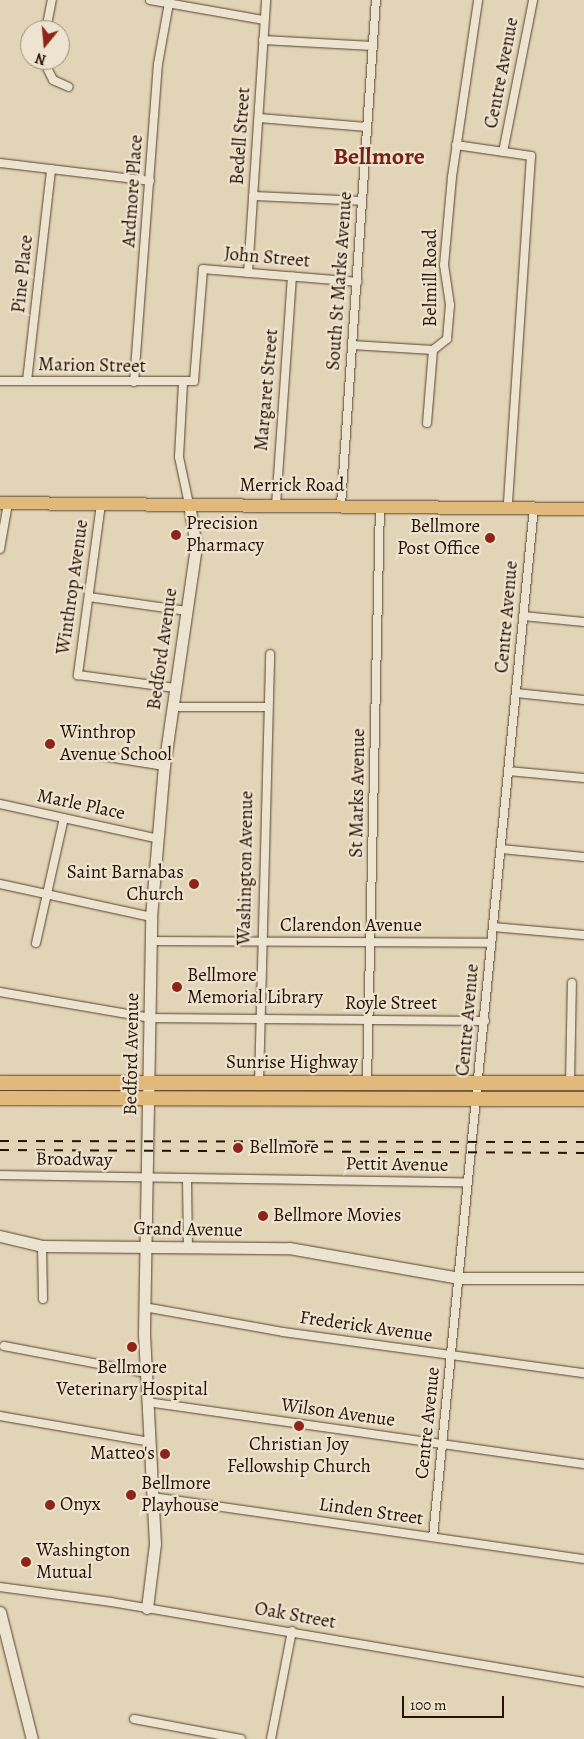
<!DOCTYPE html>
<html>
<head>
<meta charset="utf-8">
<style>
  body { margin:0 }
  #map { position:relative; width:584px; height:1739px; overflow:hidden; background:#e2d4b6; font-family:Alegreya,serif }
  div>[style] { position:absolute }
  .roads { filter:drop-shadow(0 0 1px #57422e) drop-shadow(0 0 1px #57422e) }
  .street>* { height:8px; margin:-4px; padding:0 4px; transform-origin:4px; border-radius:4px; background:#ece3d0 }
  .secondary>* { height:11px; margin:-5.5px; padding:0 5.5px; transform-origin:5.5px; border-radius:5.5px; background:#ece3d0 }
  .primary>* { height:12px; margin:-6px; padding:0 6px; transform-origin:6px; border-radius:6px; background:#e1ba7b }
  .highway>* { height:14px; margin:-7px; padding:0 7px; transform-origin:7px; border-radius:7px; background:#e1ba7b }
  .rail>* { height:2px; margin-top:-1px; transform-origin:0; background:repeating-linear-gradient(90deg,#291100 0 9px,transparent 0 18px) }
  .dots>* { width:14px; height:14px; translate:-50% -50%; box-sizing:border-box; border:2px solid #ece3d0; border-radius:50% }
  span { translate:-50% -50%; white-space:nowrap; text-align:center; line-height:1.15; -webkit-text-stroke:4.5px #ece3d0; paint-order:stroke }
  .street-label { font-size:19px; color:#291100 }
  .poi-label { font-size:19px; color:#291100 }
  .left { translate:0 -50%; text-align:left }
  .right { translate:-100% -50%; text-align:right }
  .district-label { font-size:24px; color:#7a1f14; font-weight:700 }
  .north { position:absolute; left:20px; top:20px; width:50px; height:50px; box-sizing:border-box; background:#ece3d0; border:1px solid #9e8f7d; border-radius:50%; rotate:197deg; font-size:14px; font-weight:700; line-height:20px; text-align:center; color:#291100 }
  .north::after { content:''; display:block; margin:auto; width:18px; height:22px; background:#8f2418; clip-path:polygon(50% 0,100% 100%,50% 72%,0 100%) }
  .scale { position:absolute; left:402px; top:1696px; width:102px; height:22px; box-sizing:border-box; border:2px solid #291100; border-top:0; padding-left:6px; font-size:15px; line-height:18px; white-space:nowrap; color:#291100; -webkit-text-stroke:4px #ece3d0; paint-order:stroke }
</style>
</head>
<body>
<div id="map">
  <div class="roads">
    <div class="street">
      <i style="left:150px;top:0;width:116px;rotate:10deg"></i>
      <i style="left:46px;top:30px;width:31px;rotate:-79deg"></i>
      <i style="left:263px;top:40px;width:110px;rotate:3.1deg"></i>
      <i style="left:43px;top:60px;width:22px;rotate:63deg"></i>
      <i style="left:53px;top:80px;width:17px;rotate:24deg"></i>
      <i style="left:259px;top:118px;width:108px;rotate:4.8deg"></i>
      <i style="left:456px;top:145px;width:76px;rotate:8.3deg"></i>
      <i style="left:531px;top:156px;width:351px;rotate:93.8deg"></i>
      <i style="left:503px;top:152px;width:155px;rotate:-78.8deg"></i>
      <i style="left:0;top:163px;width:151px;rotate:6.8deg"></i>
      <i style="left:253px;top:196px;width:109px;rotate:2.6deg"></i>
      <i style="left:248px;top:273px;width:274px;rotate:-86.2deg"></i>
      <i style="left:352px;top:345px;width:81px;rotate:3.5deg"></i>
      <i style="left:433px;top:350px;width:18px;rotate:-38deg"></i>
      <i style="left:447px;top:339px;width:34px;rotate:-85deg"></i>
      <i style="left:450px;top:305px;width:40px;rotate:-98.5deg"></i>
      <i style="left:444px;top:265px;width:88px;rotate:-84.8deg"></i>
      <i style="left:452px;top:177px;width:179px;rotate:-81.6deg"></i>
      <i style="left:0;top:381px;width:194px"></i>
      <i style="left:194px;top:381px;width:112px;rotate:-85.4deg"></i>
      <i style="left:203px;top:269px;width:155px;rotate:4.8deg"></i>
      <i style="left:27px;top:381px;width:213px;rotate:-83.5deg"></i>
      <i style="left:134px;top:382px;width:319px;rotate:-85.7deg"></i>
      <i style="left:158px;top:64px;width:62px;rotate:-79.8deg"></i>
      <i style="left:183px;top:383px;width:74px;rotate:93.1deg"></i>
      <i style="left:179px;top:457px;width:48px;rotate:78deg"></i>
      <i style="left:427px;top:423px;width:73px;rotate:-85.3deg"></i>
      <i style="left:101px;top:504px;width:173px;rotate:97.7deg"></i>
      <i style="left:78px;top:675px;width:98px;rotate:7.6deg"></i>
      <i style="left:276px;top:505px;width:229px;rotate:-86deg"></i>
      <i style="left:341px;top:505px;width:506px;rotate:-86.04deg"></i>
      <i style="left:0;top:549px;width:47px;rotate:-80.1deg"></i>
      <i style="left:89px;top:597px;width:99px;rotate:8.1deg"></i>
      <i style="left:523px;top:616px;width:61px;rotate:5.6deg"></i>
      <i style="left:516px;top:693px;width:68px;rotate:5.9deg"></i>
      <i style="left:172px;top:707px;width:94px"></i>
      <i style="left:102px;top:756px;width:63px;rotate:9.2deg"></i>
      <i style="left:508px;top:771px;width:76px;rotate:5.3deg"></i>
      <i style="left:0;top:804px;width:159px;rotate:12.4deg"></i>
      <i style="left:501px;top:849px;width:83px;rotate:5.5deg"></i>
      <i style="left:0;top:884px;width:155px;rotate:12.3deg"></i>
      <i style="left:493px;top:927px;width:91px;rotate:5deg"></i>
      <i style="left:151px;top:941px;width:340px;rotate:0.3deg"></i>
      <i style="left:36px;top:943px;width:128px;rotate:-77.4deg"></i>
      <i style="left:0;top:992px;width:153px;rotate:9.8deg"></i>
      <i style="left:151px;top:1018px;width:334px;rotate:0.5deg"></i>
      <i style="left:259px;top:1082px;width:428px;rotate:-88.5deg"></i>
      <i style="left:367px;top:1082px;width:577px;rotate:-88.71deg"></i>
      <i style="left:570px;top:1083px;width:100px;rotate:-88.9deg"></i>
      <i style="left:0;top:1175px;width:466px;rotate:0.9deg"></i>
      <i style="left:187px;top:1178px;width:69px;rotate:89.2deg"></i>
      <i style="left:42px;top:1246px;width:53px;rotate:88.9deg"></i>
      <i style="left:144px;top:1307px;width:141px;rotate:10.2deg"></i>
      <i style="left:283px;top:1332px;width:304px;rotate:7.8deg"></i>
      <i style="left:4px;top:1346px;width:145px;rotate:10.8deg"></i>
      <i style="left:147px;top:1402px;width:441px;rotate:8.1deg"></i>
      <i style="left:0;top:1416px;width:152px;rotate:9.8deg"></i>
      <i style="left:153px;top:1497px;width:435px;rotate:8.2deg"></i>
      <i style="left:433px;top:1537px;width:1035px;rotate:-84.4deg"></i>
      <i style="left:0;top:1587px;width:112px;rotate:7.7deg"></i>
      <i style="left:111px;top:1602px;width:480px;rotate:9.6deg"></i>
      <i style="left:134px;top:1719px;width:109px;rotate:10.6deg"></i>
      <i style="left:271px;top:1739px;width:110px;rotate:-79deg"></i>
    </div>
    <div class="secondary">
      <i style="left:0;top:1236px;width:43px;rotate:13.4deg"></i>
      <i style="left:42px;top:1246px;width:247px;rotate:0.5deg"></i>
      <i style="left:289px;top:1248px;width:173px;rotate:10deg"></i>
      <i style="left:459px;top:1278px;width:125px"></i>
      <i style="left:147px;top:1608px;width:64px;rotate:-82.9deg"></i>
      <i style="left:155px;top:1544px;width:212px;rotate:-93deg"></i>
      <i style="left:144px;top:1332px;width:415px;rotate:-89deg"></i>
      <i style="left:151px;top:917px;width:152px;rotate:-85.1deg"></i>
      <i style="left:164px;top:766px;width:221px;rotate:-81.7deg"></i>
      <i style="left:196px;top:547px;width:44px;rotate:-99.2deg"></i>
      <i style="left:0;top:1612px;width:131px;rotate:75.9deg"></i>
    </div>
    <div class="primary">
      <i style="left:0;top:503px;width:584px;rotate:0.59deg"></i>
    </div>
    <div class="highway">
      <i style="left:0;top:1083px;width:584px"></i>
      <i style="left:0;top:1098px;width:584px;rotate:0.1deg"></i>
    </div>
  </div>
  <div class="rail">
    <i style="left:0;top:1141px;width:584px;rotate:0.1deg"></i>
    <i style="left:0;top:1150px;width:584px;rotate:0.29deg"></i>
  </div>
  <div class="dots">
    <i style="left:176px;top:535px;background:#8f2418"></i>
    <i style="left:490px;top:538px;background:#8f2418"></i>
    <i style="left:50px;top:744px;background:#8f2418"></i>
    <i style="left:194px;top:884px;background:#8f2418"></i>
    <i style="left:177px;top:987px;background:#8f2418"></i>
    <i style="left:238px;top:1148px;background:#8f2418"></i>
    <i style="left:263px;top:1216px;background:#8f2418"></i>
    <i style="left:132px;top:1347px;background:#8f2418"></i>
    <i style="left:299px;top:1426px;background:#8f2418"></i>
    <i style="left:165px;top:1454px;background:#8f2418"></i>
    <i style="left:131px;top:1495px;background:#8f2418"></i>
    <i style="left:50px;top:1505px;background:#8f2418"></i>
    <i style="left:26px;top:1562px;background:#8f2418"></i>
  </div>
  <div class="street-label">
    <span style="left:502px;top:73px;rotate:-79deg">Centre Avenue</span>
    <span style="left:241px;top:136px;rotate:-86deg">Bedell Street</span>
    <span style="left:133px;top:191px;rotate:-86deg">Ardmore Place</span>
    <span style="left:267px;top:258px;rotate:5deg">John Street</span>
    <span style="left:23px;top:274px;rotate:-84deg">Pine Place</span>
    <span style="left:431px;top:278px;rotate:-90deg">Belmill Road</span>
    <span style="left:340px;top:281px;rotate:-86deg">South St Marks Avenue</span>
    <span style="left:92px;top:366px;rotate:1deg">Marion Street</span>
    <span style="left:267px;top:390px;rotate:-85deg">Margaret Street</span>
    <span style="left:292px;top:486px">Merrick Road</span>
    <span style="left:73px;top:587px;rotate:-82deg">Winthrop Avenue</span>
    <span style="left:507px;top:617px;rotate:-85deg">Centre Avenue</span>
    <span style="left:163px;top:649px;rotate:-82deg">Bedford Avenue</span>
    <span style="left:358px;top:793px;rotate:-89deg">St Marks Avenue</span>
    <span style="left:81px;top:805px;rotate:12deg">Marle Place</span>
    <span style="left:246px;top:868px;rotate:-89deg">Washington Avenue</span>
    <span style="left:351px;top:926px">Clarendon Avenue</span>
    <span style="left:391px;top:1004px">Royle Street</span>
    <span style="left:468px;top:1020px;rotate:-85deg">Centre Avenue</span>
    <span style="left:132px;top:1054px;rotate:-89deg">Bedford Avenue</span>
    <span style="left:292px;top:1063px">Sunrise Highway</span>
    <span style="left:74px;top:1160px;rotate:1deg">Broadway</span>
    <span style="left:397px;top:1165px;rotate:1deg">Pettit Avenue</span>
    <span style="left:188px;top:1230px;rotate:1deg">Grand Avenue</span>
    <span style="left:366px;top:1327px;rotate:8deg">Frederick Avenue</span>
    <span style="left:338px;top:1413px;rotate:8deg">Wilson Avenue</span>
    <span style="left:428px;top:1423px;rotate:-84deg">Centre Avenue</span>
    <span style="left:371px;top:1512px;rotate:8deg">Linden Street</span>
    <span style="left:295px;top:1616px;rotate:10deg">Oak Street</span>
  </div>
  <div class="poi-label">
    <span class="left" style="left:186px;top:535px">Precision<br>Pharmacy</span>
    <span class="right" style="left:480px;top:538px">Bellmore<br>Post Office</span>
    <span class="left" style="left:60px;top:744px">Winthrop<br>Avenue School</span>
    <span class="right" style="left:184px;top:884px">Saint Barnabas<br>Church</span>
    <span class="left" style="left:187px;top:987px">Bellmore<br>Memorial Library</span>
    <span class="left" style="left:249px;top:1148px">Bellmore</span>
    <span class="left" style="left:273px;top:1216px">Bellmore Movies</span>
    <span style="left:132px;top:1379px">Bellmore<br>Veterinary Hospital</span>
    <span style="left:299px;top:1456px">Christian Joy<br>Fellowship Church</span>
    <span class="right" style="left:155px;top:1454px">Matteo's</span>
    <span class="left" style="left:141px;top:1495px">Bellmore<br>Playhouse</span>
    <span class="left" style="left:60px;top:1505px">Onyx</span>
    <span class="left" style="left:36px;top:1562px">Washington<br>Mutual</span>
  </div>
  <div class="district-label">
    <span style="left:379px;top:157px">Bellmore</span>
  </div>
  <div class="north">N</div>
  <div class="scale">100 m</div>
</div>
</body>
</html>
